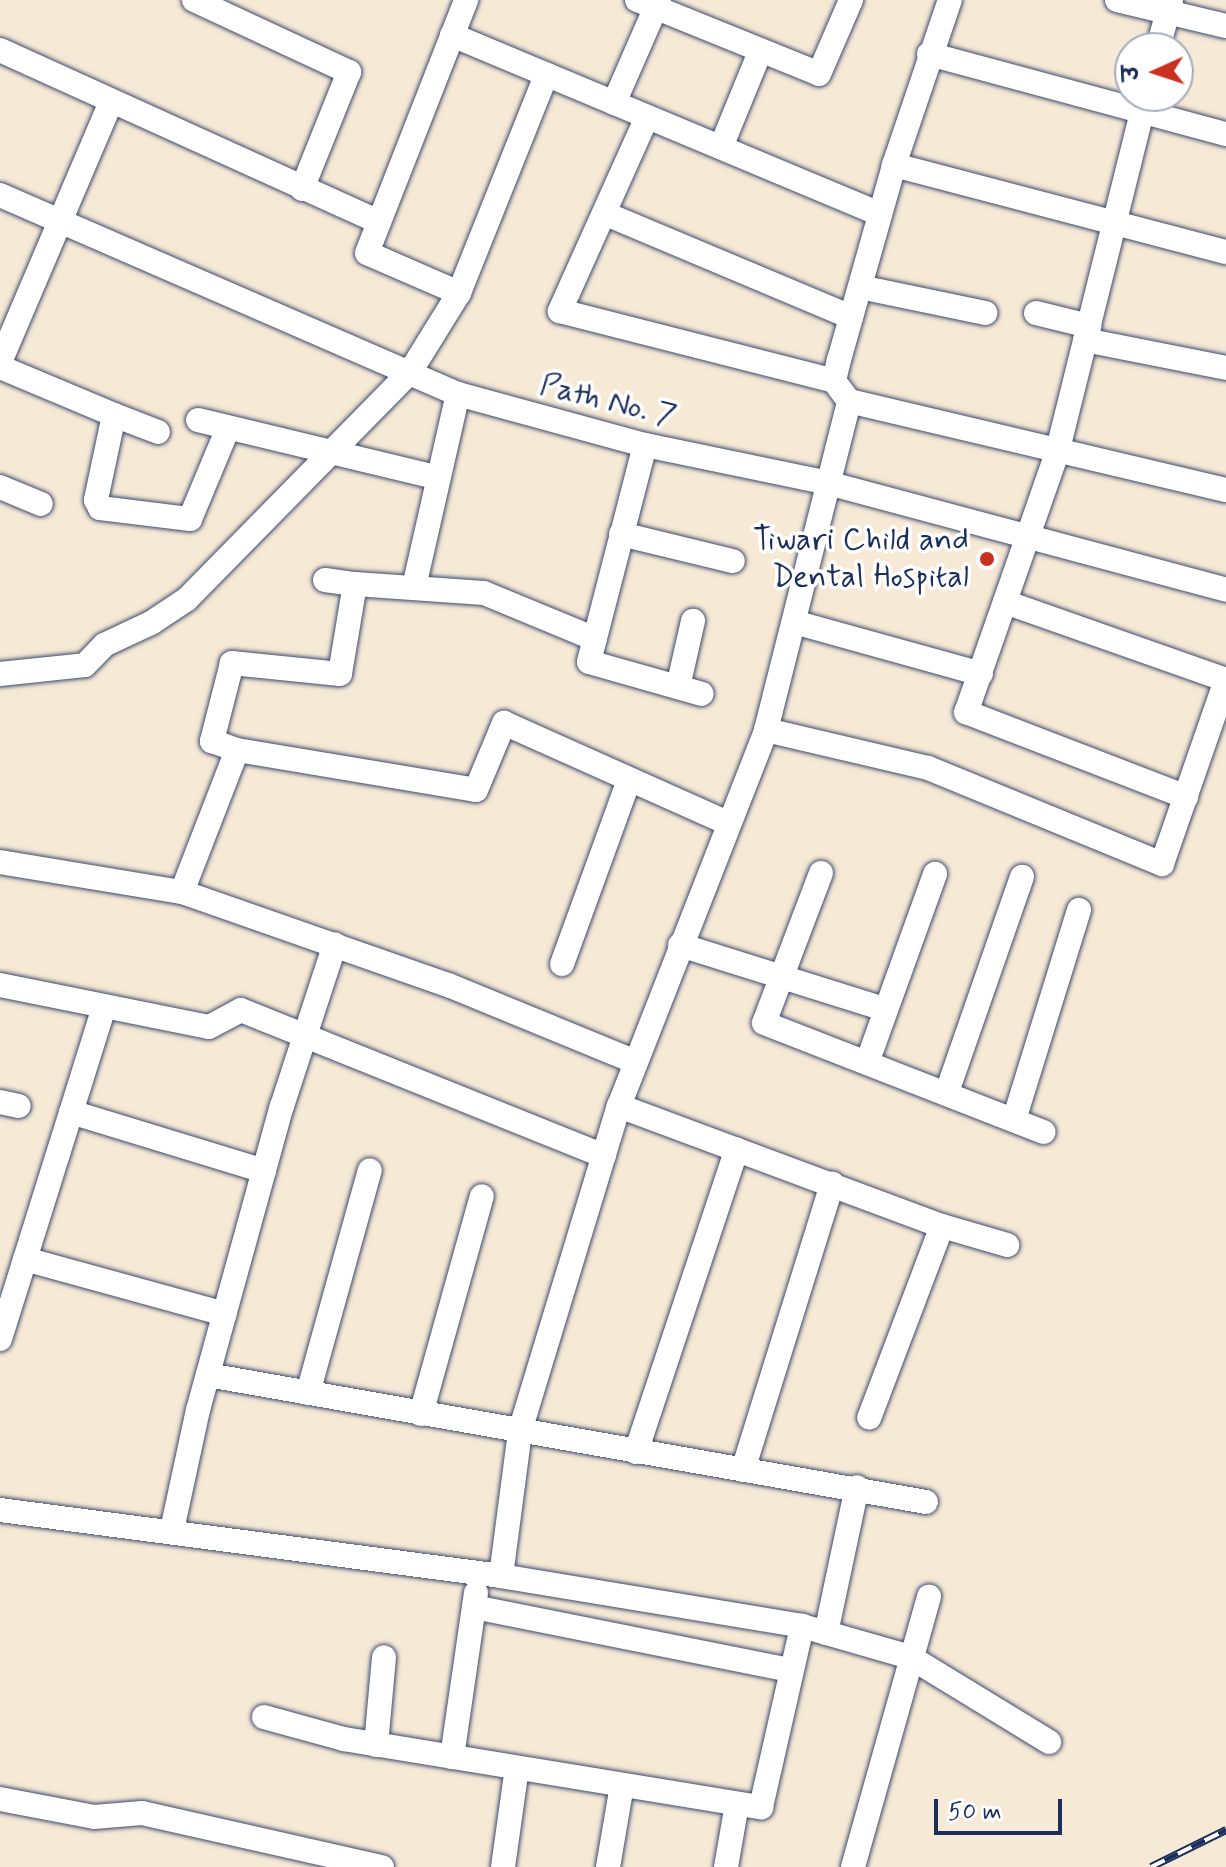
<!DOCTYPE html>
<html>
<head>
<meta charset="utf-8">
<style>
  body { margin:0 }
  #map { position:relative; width:1226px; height:1867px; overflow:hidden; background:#f6e9d5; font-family:Mynerve,"Playpen Sans Deva",sans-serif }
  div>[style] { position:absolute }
  .roads { filter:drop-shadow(0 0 2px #3c4b70) drop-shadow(0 0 2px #3c4b70) }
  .minor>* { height:24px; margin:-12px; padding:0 12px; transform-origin:12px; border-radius:12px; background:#fff }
  .rail>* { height:8px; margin-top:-4px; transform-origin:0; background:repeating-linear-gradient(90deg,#fff 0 15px,#1b2f5e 0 30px); box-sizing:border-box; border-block:2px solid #1b2f5e }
  .dots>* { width:22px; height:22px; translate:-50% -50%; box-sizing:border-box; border:4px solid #fff; border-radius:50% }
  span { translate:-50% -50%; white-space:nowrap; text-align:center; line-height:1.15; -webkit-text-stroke:7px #fff; paint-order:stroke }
  .street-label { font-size:32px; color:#1b2f5e }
  .poi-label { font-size:32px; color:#1b2f5e }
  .right { translate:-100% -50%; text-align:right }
  .north { position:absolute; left:1114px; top:32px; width:80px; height:80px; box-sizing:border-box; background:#fff; border:2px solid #a4acbf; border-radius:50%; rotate:267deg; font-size:22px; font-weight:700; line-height:32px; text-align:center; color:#1b2f5e }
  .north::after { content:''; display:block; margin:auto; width:28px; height:36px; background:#c8321e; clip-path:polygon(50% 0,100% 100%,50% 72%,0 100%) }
  .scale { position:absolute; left:934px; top:1799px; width:128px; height:36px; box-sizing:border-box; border:4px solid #1b2f5e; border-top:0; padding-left:10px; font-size:24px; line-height:28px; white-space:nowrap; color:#1b2f5e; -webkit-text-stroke:6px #fff; paint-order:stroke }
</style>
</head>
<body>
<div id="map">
  <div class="roads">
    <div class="minor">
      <i style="left:194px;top:0;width:171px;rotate:24.9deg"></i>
      <i style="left:349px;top:72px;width:126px;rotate:111.9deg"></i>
      <i style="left:637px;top:0;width:196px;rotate:22.1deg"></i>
      <i style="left:819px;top:74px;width:81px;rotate:-66.6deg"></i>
      <i style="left:1117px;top:0;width:112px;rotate:13.4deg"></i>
      <i style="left:452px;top:35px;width:464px;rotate:22.7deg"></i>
      <i style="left:1158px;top:48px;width:50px;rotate:-74.8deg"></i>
      <i style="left:0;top:50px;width:416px;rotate:24.4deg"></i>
      <i style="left:929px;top:54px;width:308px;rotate:15.1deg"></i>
      <i style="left:1146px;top:96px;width:365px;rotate:104deg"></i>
      <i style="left:1058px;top:450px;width:278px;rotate:109.3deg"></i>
      <i style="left:966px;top:712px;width:236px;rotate:21.1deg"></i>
      <i style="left:614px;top:103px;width:112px;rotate:-66.4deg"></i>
      <i style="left:647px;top:117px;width:213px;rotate:114.2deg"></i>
      <i style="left:560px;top:311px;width:283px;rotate:14.3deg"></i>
      <i style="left:721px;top:147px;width:103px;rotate:-67.7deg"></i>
      <i style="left:894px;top:165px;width:343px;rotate:14.7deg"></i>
      <i style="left:0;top:195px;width:499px;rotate:23.5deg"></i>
      <i style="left:458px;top:394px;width:194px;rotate:15.3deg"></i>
      <i style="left:645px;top:445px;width:183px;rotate:11.7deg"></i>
      <i style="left:824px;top:482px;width:416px;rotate:15deg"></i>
      <i style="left:606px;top:214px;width:266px;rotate:22.8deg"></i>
      <i style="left:860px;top:287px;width:128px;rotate:11.7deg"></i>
      <i style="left:459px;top:293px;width:100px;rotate:-156.5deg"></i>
      <i style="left:367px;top:253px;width:272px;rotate:-68.6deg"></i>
      <i style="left:1036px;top:313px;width:55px;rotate:13.8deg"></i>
      <i style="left:1085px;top:340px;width:144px;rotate:11.2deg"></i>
      <i style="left:0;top:362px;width:283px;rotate:-66.9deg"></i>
      <i style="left:0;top:367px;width:124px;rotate:22.8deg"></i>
      <i style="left:114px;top:415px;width:87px;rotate:102deg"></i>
      <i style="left:96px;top:500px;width:9px;rotate:63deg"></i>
      <i style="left:100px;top:508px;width:91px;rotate:7deg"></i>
      <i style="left:190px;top:519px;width:99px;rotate:-67.3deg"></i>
      <i style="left:849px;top:401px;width:387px;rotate:13.3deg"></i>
      <i style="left:114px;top:415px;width:47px;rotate:21.1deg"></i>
      <i style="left:198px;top:420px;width:244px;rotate:13.5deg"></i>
      <i style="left:645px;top:445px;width:224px;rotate:104.5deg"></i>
      <i style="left:589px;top:662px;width:117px;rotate:15.8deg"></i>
      <i style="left:0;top:487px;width:44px;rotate:22.5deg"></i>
      <i style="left:621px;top:534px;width:115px;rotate:13.6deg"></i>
      <i style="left:325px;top:580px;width:30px;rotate:8deg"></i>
      <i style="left:355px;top:584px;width:91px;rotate:99.5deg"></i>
      <i style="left:340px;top:674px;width:109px;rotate:-174.2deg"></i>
      <i style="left:232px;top:663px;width:81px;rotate:104.4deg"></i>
      <i style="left:212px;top:741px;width:27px;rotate:20deg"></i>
      <i style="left:237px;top:750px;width:242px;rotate:9.5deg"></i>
      <i style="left:476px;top:790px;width:73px;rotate:-67.3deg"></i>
      <i style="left:504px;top:723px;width:245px;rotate:24.1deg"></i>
      <i style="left:355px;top:584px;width:129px;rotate:4deg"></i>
      <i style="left:484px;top:593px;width:120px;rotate:22.5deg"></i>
      <i style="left:414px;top:587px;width:198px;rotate:-77.2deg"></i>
      <i style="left:1005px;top:602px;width:234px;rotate:19.4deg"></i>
      <i style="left:794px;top:622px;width:194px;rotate:15.5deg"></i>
      <i style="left:0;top:674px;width:85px;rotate:-6deg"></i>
      <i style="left:85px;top:665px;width:28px;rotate:-46deg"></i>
      <i style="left:104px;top:645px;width:52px;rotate:-25.1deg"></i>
      <i style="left:151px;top:623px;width:43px;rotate:-33.7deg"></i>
      <i style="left:187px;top:599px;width:318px;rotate:-45.5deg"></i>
      <i style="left:410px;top:372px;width:93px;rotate:-58.2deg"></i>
      <i style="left:459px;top:293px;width:235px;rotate:-68.2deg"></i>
      <i style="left:678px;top:687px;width:68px;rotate:-77.2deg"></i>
      <i style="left:766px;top:730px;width:166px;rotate:13.2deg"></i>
      <i style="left:928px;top:768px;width:253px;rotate:22.3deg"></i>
      <i style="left:1162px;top:864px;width:195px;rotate:-70.8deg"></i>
      <i style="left:0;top:862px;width:184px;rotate:9.4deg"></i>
      <i style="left:182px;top:892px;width:282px;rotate:19.3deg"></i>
      <i style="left:448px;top:985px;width:203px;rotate:22.3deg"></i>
      <i style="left:821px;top:873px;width:160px;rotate:110.8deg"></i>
      <i style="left:764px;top:1023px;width:300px;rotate:21.3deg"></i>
      <i style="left:182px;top:892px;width:152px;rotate:-68.8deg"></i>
      <i style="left:680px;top:945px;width:214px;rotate:17.4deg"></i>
      <i style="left:562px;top:964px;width:196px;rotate:-70deg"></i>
      <i style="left:0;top:985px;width:213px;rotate:11.4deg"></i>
      <i style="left:209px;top:1027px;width:36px;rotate:-28deg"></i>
      <i style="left:241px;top:1010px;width:391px;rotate:21.9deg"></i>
      <i style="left:867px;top:1063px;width:201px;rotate:-70.2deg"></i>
      <i style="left:947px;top:1092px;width:228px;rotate:-70.8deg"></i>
      <i style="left:0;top:1102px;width:19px;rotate:12deg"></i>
      <i style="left:619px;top:1106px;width:345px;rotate:20.4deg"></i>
      <i style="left:942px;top:1226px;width:205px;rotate:110.8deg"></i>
      <i style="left:71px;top:1112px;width:202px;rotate:17deg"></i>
      <i style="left:1014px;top:1120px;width:220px;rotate:-72.8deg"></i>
      <i style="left:942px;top:1226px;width:68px;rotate:16.3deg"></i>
      <i style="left:25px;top:1259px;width:207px;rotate:15.4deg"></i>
      <i style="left:0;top:1339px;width:347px;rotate:-72.6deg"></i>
      <i style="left:208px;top:1375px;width:729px;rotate:10.03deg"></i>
      <i style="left:308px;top:1393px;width:231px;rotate:-74.5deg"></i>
      <i style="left:421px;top:1414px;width:226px;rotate:-74.4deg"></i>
      <i style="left:636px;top:1452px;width:319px;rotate:-71.6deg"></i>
      <i style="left:743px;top:1470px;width:300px;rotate:-72.7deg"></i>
      <i style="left:0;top:1510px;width:505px;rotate:7.5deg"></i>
      <i style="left:501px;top:1576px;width:305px;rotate:9.4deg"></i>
      <i style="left:802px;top:1626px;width:112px;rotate:16deg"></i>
      <i style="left:910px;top:1657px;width:163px;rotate:31.4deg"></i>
      <i style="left:172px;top:1530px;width:123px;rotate:-77.8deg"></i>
      <i style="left:198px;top:1410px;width:315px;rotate:-74.6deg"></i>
      <i style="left:282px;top:1106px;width:170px;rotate:-71.9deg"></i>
      <i style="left:501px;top:1576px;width:146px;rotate:-82.5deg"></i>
      <i style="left:520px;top:1431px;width:340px;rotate:-73.1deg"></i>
      <i style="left:619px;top:1106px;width:404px;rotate:-68.6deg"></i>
      <i style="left:766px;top:730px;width:339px;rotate:-75.8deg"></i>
      <i style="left:849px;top:401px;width:25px;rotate:-127deg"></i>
      <i style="left:834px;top:381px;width:22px;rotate:-77deg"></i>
      <i style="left:839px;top:360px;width:203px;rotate:-74.2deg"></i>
      <i style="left:894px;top:165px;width:174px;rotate:-71.3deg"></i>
      <i style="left:474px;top:1607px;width:322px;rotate:11.3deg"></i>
      <i style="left:826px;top:1633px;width:149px;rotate:-78deg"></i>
      <i style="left:264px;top:1717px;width:83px;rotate:15.4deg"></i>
      <i style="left:344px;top:1739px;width:423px;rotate:9.3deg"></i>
      <i style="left:761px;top:1807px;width:186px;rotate:-77.2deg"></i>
      <i style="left:376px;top:1745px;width:88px;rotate:-84.8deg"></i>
      <i style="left:452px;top:1757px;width:166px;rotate:-81.7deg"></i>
      <i style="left:0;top:1799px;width:96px;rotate:10.8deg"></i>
      <i style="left:94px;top:1817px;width:48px;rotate:-4.8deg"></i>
      <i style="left:142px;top:1813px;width:246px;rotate:12.7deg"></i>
      <i style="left:503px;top:1867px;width:100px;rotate:-82deg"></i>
      <i style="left:608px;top:1867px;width:83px;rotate:-80.3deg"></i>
      <i style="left:726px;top:1867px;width:64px;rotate:-80.1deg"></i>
      <i style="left:853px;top:1867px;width:281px;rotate:-74.3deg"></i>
    </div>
  </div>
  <div class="rail">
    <i style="left:1151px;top:1867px;width:84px;rotate:-26.3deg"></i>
  </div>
  <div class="dots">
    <i style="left:987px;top:559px;background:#c8321e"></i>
  </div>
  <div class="street-label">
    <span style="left:608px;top:401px;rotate:14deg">Path No. 7</span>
  </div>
  <div class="poi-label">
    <span class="right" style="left:969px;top:559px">Tiwari Child and<br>Dental Hospital</span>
  </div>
  <div class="north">उ</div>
  <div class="scale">50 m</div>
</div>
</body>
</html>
